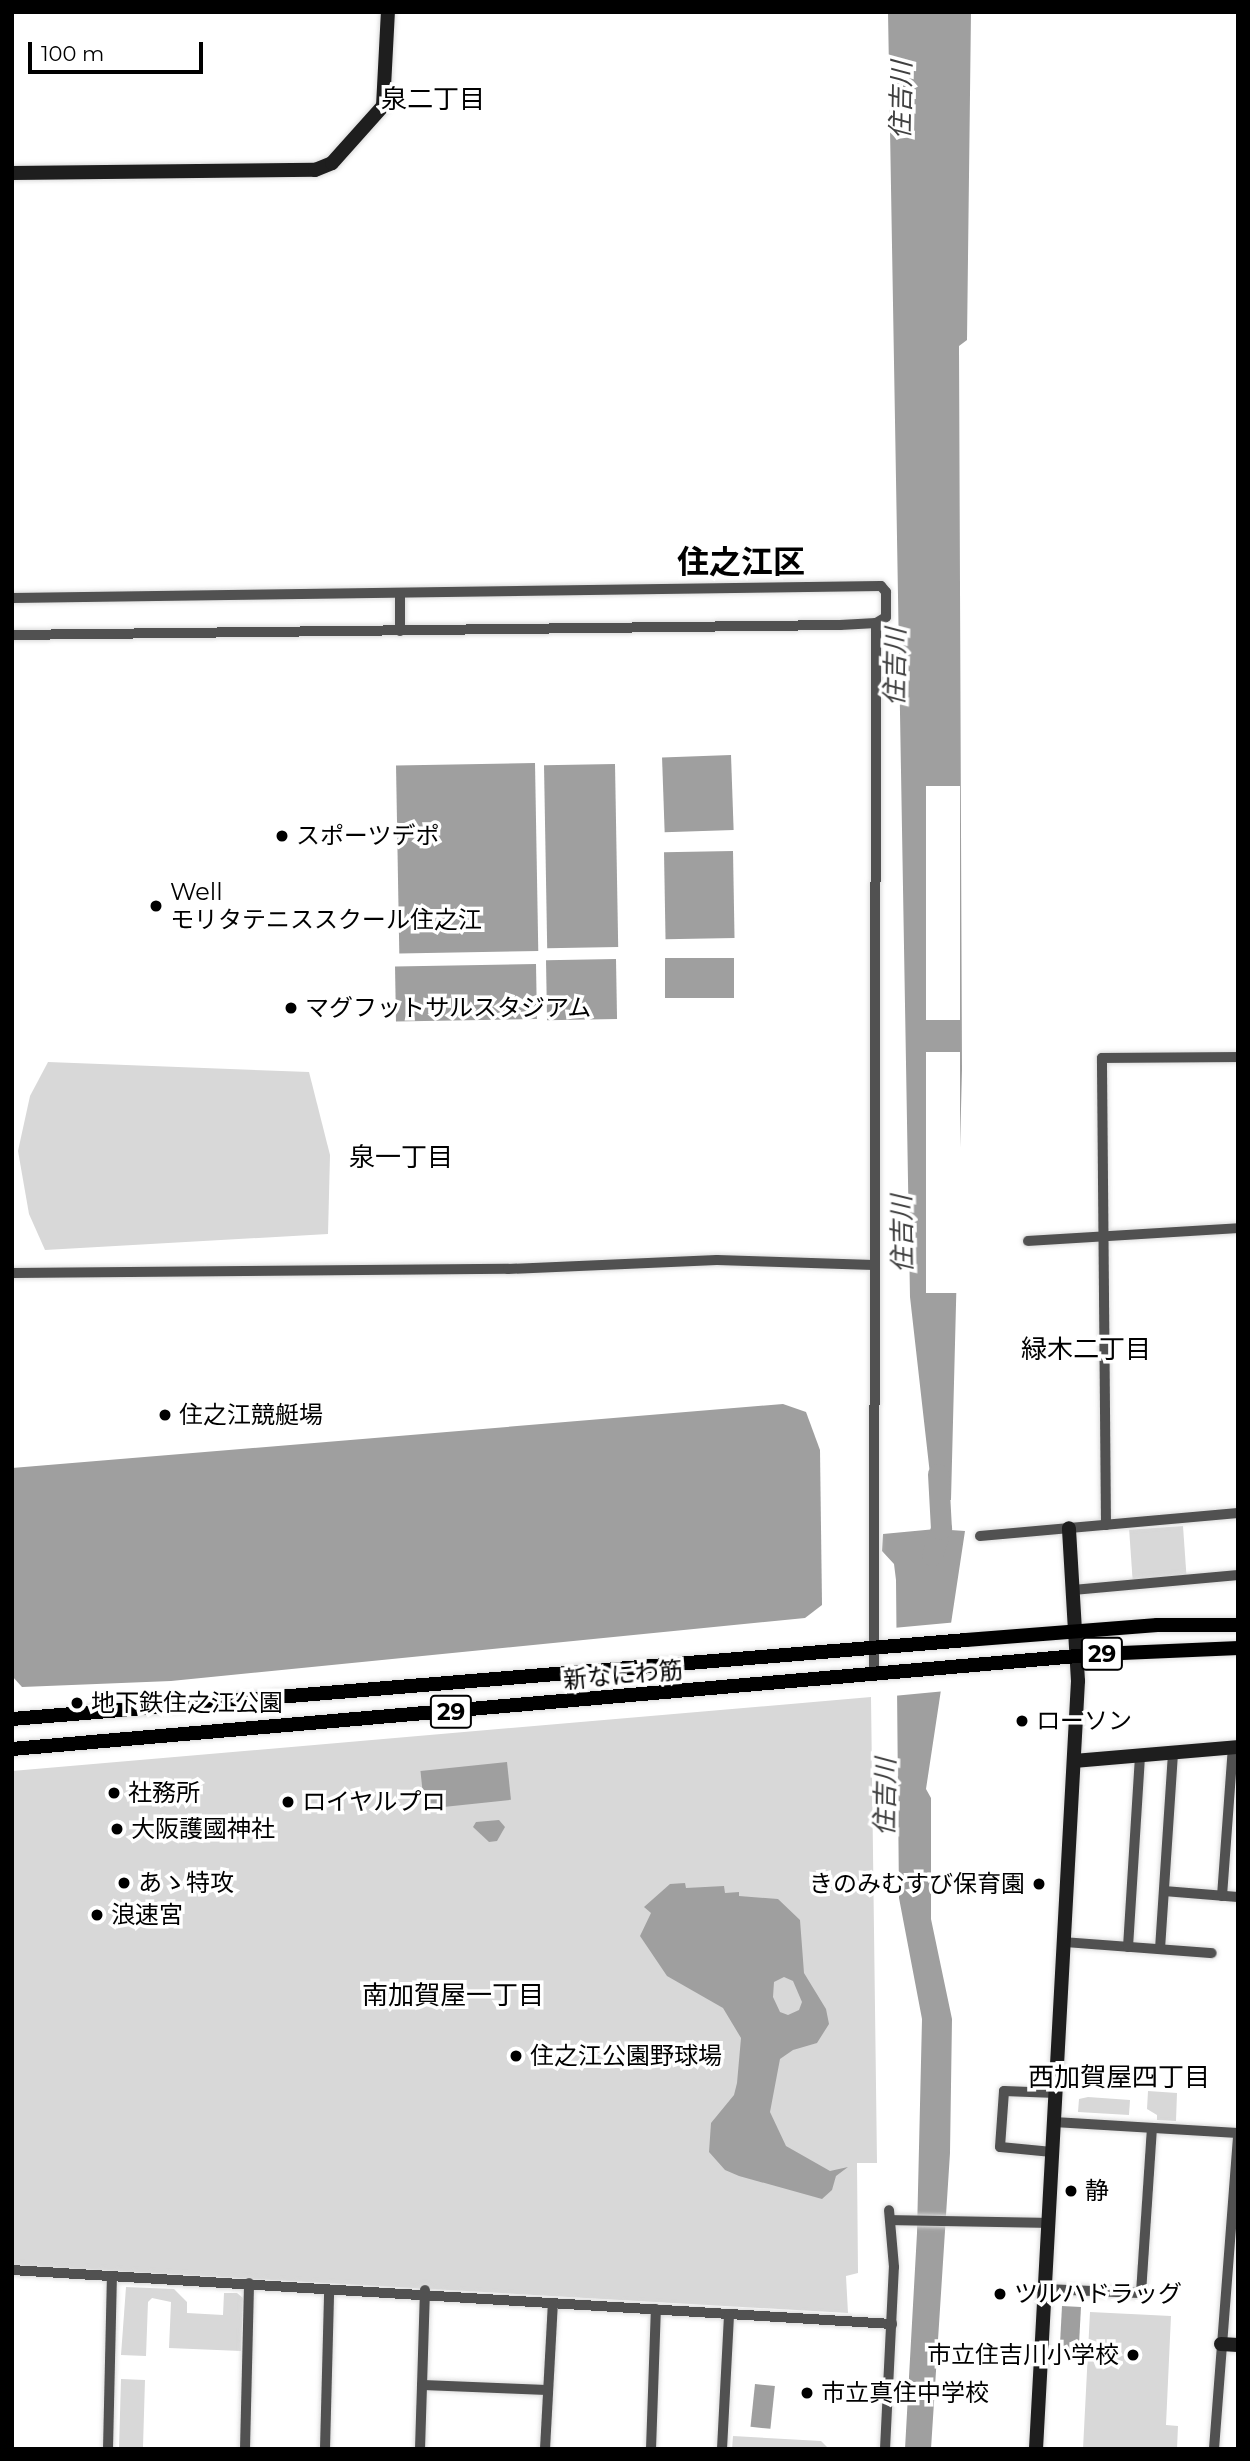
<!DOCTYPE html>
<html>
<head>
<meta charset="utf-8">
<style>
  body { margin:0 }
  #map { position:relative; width:1250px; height:2461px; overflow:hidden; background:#fff; font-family:Montserrat,"Noto Sans JP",sans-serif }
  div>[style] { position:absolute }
  .green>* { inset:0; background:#d8d8d8; transform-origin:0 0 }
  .water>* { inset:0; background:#9f9f9f; transform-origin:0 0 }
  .pier>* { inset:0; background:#fff; transform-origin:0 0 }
  .river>* { height:21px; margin:-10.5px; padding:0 10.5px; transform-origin:10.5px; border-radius:10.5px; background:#9f9f9f }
  .roads { filter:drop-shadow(0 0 2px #dbdbdb) drop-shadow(0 0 2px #dbdbdb) }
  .street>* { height:10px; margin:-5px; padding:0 5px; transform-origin:5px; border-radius:5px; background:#515151 }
  .secondary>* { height:14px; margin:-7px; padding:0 7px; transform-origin:7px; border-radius:7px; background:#1e1e1e }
  .primary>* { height:14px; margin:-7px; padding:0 7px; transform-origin:7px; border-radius:7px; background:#000 }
  .dots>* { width:19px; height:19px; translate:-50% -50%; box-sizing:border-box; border:4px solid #fff; border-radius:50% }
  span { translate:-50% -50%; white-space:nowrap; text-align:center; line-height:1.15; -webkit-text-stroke:7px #fff; paint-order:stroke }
  .shield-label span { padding:2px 5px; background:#fff; border:2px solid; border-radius:5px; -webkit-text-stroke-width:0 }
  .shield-label { font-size:23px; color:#000; font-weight:700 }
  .poi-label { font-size:24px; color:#000 }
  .left { translate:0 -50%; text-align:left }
  .right { translate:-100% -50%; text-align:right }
  .street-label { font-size:24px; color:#000 }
  .neighbourhood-label { font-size:26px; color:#000 }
  .water-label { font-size:26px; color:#404040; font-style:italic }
  .district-label { font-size:32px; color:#000; font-weight:700 }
  .frame { position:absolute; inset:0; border:14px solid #000; pointer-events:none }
  .scale { position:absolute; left:28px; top:42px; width:175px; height:32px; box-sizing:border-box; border:4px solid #000; border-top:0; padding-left:9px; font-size:21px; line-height:24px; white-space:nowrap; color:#000; -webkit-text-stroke:5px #fff; paint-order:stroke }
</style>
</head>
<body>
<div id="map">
  <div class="green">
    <i style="clip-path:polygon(48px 1062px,309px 1072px,330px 1155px,328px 1234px,45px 1250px,29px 1214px,18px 1151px,30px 1096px)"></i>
    <i style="left:1183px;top:1526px;width:53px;height:54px;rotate:86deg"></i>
    <i style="clip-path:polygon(871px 1697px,877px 2163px,857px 2163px,858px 2273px,846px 2276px,848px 2313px,12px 2265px,12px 1771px)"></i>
    <i style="clip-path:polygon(1148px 2091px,1177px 2093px,1176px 2121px,1157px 2120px,1157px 2115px,1147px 2109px)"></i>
    <i style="clip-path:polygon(1088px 2097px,1130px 2100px,1129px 2115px,1078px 2112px,1079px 2099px)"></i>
    <i style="clip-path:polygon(126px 2287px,174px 2289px,187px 2302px,187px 2313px,223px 2315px,224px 2293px,237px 2293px,243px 2298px,241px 2351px,169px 2348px,171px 2302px,152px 2298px,148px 2302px,146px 2356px,121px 2355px)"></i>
    <i style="clip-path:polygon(1090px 2312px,1171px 2316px,1166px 2425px,1178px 2426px,1177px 2449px,1083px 2449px)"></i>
    <i style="clip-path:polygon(121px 2379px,145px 2380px,143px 2447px,149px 2449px,119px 2449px)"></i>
    <i style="clip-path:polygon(733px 2436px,821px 2441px,829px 2449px,732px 2449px)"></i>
  </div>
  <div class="water">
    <i style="clip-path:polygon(888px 12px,971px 12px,967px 340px,959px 346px,962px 1070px,951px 1500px,933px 1501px,910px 1297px)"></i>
    <i style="left:731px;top:755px;width:75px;height:69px;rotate:88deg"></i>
    <i style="left:535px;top:763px;width:188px;height:139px;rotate:89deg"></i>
    <i style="left:615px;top:764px;width:183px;height:71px;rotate:89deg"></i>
    <i style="left:733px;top:851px;width:87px;height:69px;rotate:89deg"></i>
    <i style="left:665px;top:958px;width:69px;height:40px"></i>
    <i style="left:616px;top:959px;width:60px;height:70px;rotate:89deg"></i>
    <i style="left:536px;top:964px;width:55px;height:141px;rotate:89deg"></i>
    <i style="clip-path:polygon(783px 1404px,806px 1412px,820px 1450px,822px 1605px,805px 1618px,171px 1681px,22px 1687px,12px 1676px,12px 1468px)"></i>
    <i style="clip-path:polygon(936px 1529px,965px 1531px,926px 1789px,931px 1798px,931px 1919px,952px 2019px,950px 2153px,931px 2449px,905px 2449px,917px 2233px,922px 2019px,899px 1898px,896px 1580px,894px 1564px,882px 1551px,883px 1534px)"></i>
    <i style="left:507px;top:1762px;width:38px;height:87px;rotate:84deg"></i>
    <i style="clip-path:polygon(499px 1820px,505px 1827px,497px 1841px,489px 1842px,473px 1827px,476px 1822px)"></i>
    <i style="clip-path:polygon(evenodd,685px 1883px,686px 1888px,724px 1886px,725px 1893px,739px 1892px,739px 1896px,778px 1899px,800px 1920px,804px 1973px,826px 2009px,829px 2024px,817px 2043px,793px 2050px,780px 2059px,770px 2112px,786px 2146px,830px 2171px,848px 2167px,836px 2176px,832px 2190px,822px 2199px,739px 2176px,725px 2170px,709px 2152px,711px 2123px,734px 2095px,737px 2083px,741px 2038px,723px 2008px,667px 1976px,640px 1936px,651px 1913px,644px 1907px,670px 1884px,685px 1883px,784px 1977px,793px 1981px,802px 2002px,799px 2010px,788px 2015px,780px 2012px,773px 1997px,774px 1982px,784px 1977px)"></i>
    <i style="left:1062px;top:2306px;width:19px;height:43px;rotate:3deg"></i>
    <i style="left:755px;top:2384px;width:20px;height:43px;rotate:6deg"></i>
  </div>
  <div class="pier">
    <i style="left:926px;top:786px;width:34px;height:234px"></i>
    <i style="left:926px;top:1052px;width:34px;height:241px"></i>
    <i style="clip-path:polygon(958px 1622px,946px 1691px,893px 1696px,893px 1628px)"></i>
  </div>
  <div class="river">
    <i style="left:932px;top:1555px;width:28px;rotate:-71deg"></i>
    <i style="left:941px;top:1529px;width:55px;rotate:-93.1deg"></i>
  </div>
  <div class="roads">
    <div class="street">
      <i style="left:400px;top:593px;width:38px;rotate:90deg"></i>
      <i style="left:12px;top:598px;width:869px;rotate:-0.79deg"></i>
      <i style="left:881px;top:586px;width:8px;rotate:50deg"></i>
      <i style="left:886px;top:592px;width:25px;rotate:90deg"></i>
      <i style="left:886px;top:617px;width:12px;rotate:149deg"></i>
      <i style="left:876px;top:623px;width:36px;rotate:177deg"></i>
      <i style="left:840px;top:625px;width:828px;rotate:179.31deg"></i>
      <i style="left:1028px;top:1241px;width:210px;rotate:-3.5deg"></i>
      <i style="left:12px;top:1273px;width:496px;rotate:-0.5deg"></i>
      <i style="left:508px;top:1269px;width:209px;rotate:-2.5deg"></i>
      <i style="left:717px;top:1260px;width:157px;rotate:1.8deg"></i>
      <i style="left:1106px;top:1525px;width:467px;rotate:-90.5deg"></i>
      <i style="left:1102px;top:1058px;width:136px;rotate:-0.4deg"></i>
      <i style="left:980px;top:1536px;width:259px;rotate:-5.1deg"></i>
      <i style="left:1073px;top:1590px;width:166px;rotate:-5.2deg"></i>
      <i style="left:874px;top:1675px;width:1052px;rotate:-89.89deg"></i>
      <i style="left:1164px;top:1891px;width:74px;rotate:4.6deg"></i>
      <i style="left:1222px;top:1896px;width:149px;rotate:-85.8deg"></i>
      <i style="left:1064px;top:1942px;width:148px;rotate:4.3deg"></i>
      <i style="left:1128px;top:1947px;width:192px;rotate:-86.4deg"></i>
      <i style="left:1160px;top:1949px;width:196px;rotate:-86.2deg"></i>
      <i style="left:1054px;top:2122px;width:184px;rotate:3.4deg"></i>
      <i style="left:1052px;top:2152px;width:52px;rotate:-174.5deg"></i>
      <i style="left:1000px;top:2147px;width:56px;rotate:-85.9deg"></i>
      <i style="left:1004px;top:2091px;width:52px;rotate:2.2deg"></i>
      <i style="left:891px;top:2220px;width:157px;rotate:1.1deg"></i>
      <i style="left:12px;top:2270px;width:882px;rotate:3.51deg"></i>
      <i style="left:1044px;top:2289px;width:97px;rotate:2.4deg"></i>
      <i style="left:1141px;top:2293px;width:164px;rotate:-86.2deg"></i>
      <i style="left:422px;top:2385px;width:126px;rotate:2.3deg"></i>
      <i style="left:108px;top:2449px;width:173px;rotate:-88.7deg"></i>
      <i style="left:245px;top:2449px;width:166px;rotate:-88.6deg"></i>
      <i style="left:325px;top:2449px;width:158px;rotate:-88.5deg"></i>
      <i style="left:420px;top:2449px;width:159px;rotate:-88.2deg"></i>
      <i style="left:545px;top:2449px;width:146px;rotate:-86.9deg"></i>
      <i style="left:651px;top:2449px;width:140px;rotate:-88deg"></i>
      <i style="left:722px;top:2449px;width:135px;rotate:-87deg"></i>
      <i style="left:885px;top:2449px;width:182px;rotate:-87.2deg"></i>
      <i style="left:894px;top:2267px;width:57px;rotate:-95deg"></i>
      <i style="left:1214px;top:2449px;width:312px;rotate:-85.6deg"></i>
    </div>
    <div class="secondary">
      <i style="left:12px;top:173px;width:303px;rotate:-0.6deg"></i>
      <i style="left:315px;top:170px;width:18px;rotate:-22deg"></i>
      <i style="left:332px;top:163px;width:76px;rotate:-48.2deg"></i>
      <i style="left:383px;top:106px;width:94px;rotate:-87deg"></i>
      <i style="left:1075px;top:1761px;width:164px;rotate:-4.9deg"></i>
      <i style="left:1221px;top:2344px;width:17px;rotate:3deg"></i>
      <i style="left:1036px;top:2449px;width:769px;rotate:-86.87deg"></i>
      <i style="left:1078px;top:1681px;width:153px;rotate:-93.4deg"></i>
    </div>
    <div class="primary">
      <i style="left:12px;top:1719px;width:957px;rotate:-4.73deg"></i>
      <i style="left:966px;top:1640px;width:192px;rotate:-4.5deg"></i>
      <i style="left:1157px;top:1625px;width:81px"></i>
      <i style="left:12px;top:1749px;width:1092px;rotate:-4.99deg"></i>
      <i style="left:1100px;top:1654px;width:138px;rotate:-2.5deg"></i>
    </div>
  </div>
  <div class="dots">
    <i style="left:282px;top:836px;background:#000"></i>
    <i style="left:156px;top:906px;background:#000"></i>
    <i style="left:291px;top:1008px;background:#000"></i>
    <i style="left:165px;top:1415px;background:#000"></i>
    <i style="left:77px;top:1703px;background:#000"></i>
    <i style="left:1022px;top:1721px;background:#000"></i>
    <i style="left:114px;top:1793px;background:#000"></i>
    <i style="left:288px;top:1802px;background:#000"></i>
    <i style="left:117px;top:1829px;background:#000"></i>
    <i style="left:124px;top:1883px;background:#000"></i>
    <i style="left:1039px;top:1884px;background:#000"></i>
    <i style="left:97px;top:1915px;background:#000"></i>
    <i style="left:516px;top:2056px;background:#000"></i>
    <i style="left:1071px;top:2191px;background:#000"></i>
    <i style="left:1000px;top:2294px;background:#000"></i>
    <i style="left:1133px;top:2355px;background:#000"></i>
    <i style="left:807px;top:2393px;background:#000"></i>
  </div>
  <div class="shield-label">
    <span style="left:1102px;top:1654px">29</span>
    <span style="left:451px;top:1712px">29</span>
  </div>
  <div class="poi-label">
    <span class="left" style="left:296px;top:836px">スポーツデポ</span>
    <span class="left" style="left:170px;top:906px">Well<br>モリタテニススクール住之江</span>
    <span class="left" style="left:305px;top:1008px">マグフットサルスタジアム</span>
    <span class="left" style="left:179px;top:1415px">住之江競艇場</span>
    <span class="left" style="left:91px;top:1703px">地下鉄住之江公園</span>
    <span class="left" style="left:1036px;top:1721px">ローソン</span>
    <span class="left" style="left:128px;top:1793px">社務所</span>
    <span class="left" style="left:302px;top:1802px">ロイヤルプロ</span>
    <span class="left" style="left:131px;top:1829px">大阪護國神社</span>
    <span class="left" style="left:138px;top:1883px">あゝ特攻</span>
    <span class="right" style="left:1025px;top:1884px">きのみむすび保育園</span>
    <span class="left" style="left:111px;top:1915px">浪速宮</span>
    <span class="left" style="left:530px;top:2056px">住之江公園野球場</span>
    <span class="left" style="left:1085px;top:2191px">静</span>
    <span class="left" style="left:1014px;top:2294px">ツルハドラッグ</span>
    <span class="right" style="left:1119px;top:2355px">市立住吉川小学校</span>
    <span class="left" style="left:821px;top:2393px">市立真住中学校</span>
  </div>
  <div class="street-label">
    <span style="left:623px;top:1675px;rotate:-5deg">新なにわ筋</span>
  </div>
  <div class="neighbourhood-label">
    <span style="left:433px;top:100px">泉二丁目</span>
    <span style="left:401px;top:1158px">泉一丁目</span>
    <span style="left:1086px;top:1350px">緑木二丁目</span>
    <span style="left:453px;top:1996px">南加賀屋一丁目</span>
    <span style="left:1119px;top:2078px">西加賀屋四丁目</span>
  </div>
  <div class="water-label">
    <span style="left:902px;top:100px;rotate:-89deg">住吉川</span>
    <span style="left:896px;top:667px;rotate:-89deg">住吉川</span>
    <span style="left:903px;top:1234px;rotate:-91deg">住吉川</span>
    <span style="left:886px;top:1797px;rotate:-89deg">住吉川</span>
  </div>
  <div class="district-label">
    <span style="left:741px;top:562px">住之江区</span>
  </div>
  <div class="frame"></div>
  <div class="scale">100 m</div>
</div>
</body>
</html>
